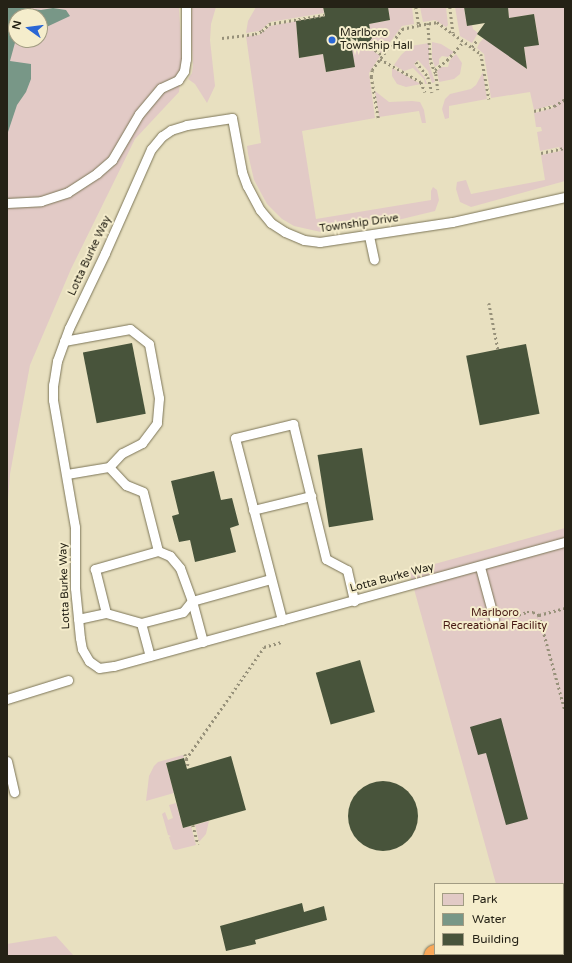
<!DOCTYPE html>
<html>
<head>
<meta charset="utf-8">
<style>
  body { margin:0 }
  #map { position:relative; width:572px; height:963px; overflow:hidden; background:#e8e0c0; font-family:"Varela Round",sans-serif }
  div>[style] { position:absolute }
  .green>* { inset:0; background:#e2cac6 }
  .water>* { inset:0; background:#789787 }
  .building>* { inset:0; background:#48543b; transform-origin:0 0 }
  .round { border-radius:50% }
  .path>* { height:2.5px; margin-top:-1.25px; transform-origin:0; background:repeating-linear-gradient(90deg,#97917a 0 2px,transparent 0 5px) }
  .roads { filter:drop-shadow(0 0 1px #7c7557) drop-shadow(0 0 1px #7c7557) }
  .service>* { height:9px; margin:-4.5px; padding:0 4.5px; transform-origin:4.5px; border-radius:4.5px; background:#fff }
  .motorway>* { height:22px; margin:-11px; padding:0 11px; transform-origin:11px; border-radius:11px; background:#f9a859 }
  .dots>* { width:11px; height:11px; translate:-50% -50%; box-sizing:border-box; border:2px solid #f5edcc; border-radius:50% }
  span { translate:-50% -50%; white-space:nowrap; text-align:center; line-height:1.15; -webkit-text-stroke:4px #f5edcc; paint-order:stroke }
  .poi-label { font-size:11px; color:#252216 }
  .left { translate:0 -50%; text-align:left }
  .street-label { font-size:11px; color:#252216 }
  .park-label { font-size:11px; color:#471913 }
  .frame { position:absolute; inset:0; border:8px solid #252216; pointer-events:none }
  .legend { position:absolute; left:434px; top:883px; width:130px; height:72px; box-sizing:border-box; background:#f5edcc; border:1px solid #a29c83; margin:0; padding:5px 7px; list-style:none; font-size:12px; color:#252216 }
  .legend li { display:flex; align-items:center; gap:8px; height:20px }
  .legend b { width:20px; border:1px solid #a29c83 }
  .north { position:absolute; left:8px; top:8px; width:40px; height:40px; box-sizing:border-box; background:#f5edcc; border:1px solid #a29c83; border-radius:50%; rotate:284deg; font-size:11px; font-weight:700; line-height:16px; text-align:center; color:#252216 }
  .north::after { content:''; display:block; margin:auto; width:14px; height:18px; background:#2b67d5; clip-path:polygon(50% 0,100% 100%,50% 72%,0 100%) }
</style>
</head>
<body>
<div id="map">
  <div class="green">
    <i style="clip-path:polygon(evenodd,7px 7px,179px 7px,182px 60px,179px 92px,135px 139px,71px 269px,30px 365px,10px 474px,7px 512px,7px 7px,16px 16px,40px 16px,40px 40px,16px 40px,16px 16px)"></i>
    <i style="clip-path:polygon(192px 7px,216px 7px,211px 24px,210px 40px,215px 86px,207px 103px,195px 84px,188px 79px,192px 73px,193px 65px,191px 28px)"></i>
    <i style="clip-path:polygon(256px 7px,323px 7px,324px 13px,270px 22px,260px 31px,246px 33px,248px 21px)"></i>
    <i style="clip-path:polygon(388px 7px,412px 7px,414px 24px,402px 26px,382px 53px,369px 43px,370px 41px,364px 37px,367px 28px,370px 27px,369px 24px,390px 20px)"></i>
    <i style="clip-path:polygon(420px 7px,446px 7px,448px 25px,446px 27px,435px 20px,423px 22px)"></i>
    <i style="clip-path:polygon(455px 7px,464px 8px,467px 26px,472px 25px,473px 29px,478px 33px,472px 43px,460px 36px)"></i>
    <i style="clip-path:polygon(508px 7px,565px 7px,565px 181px,471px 207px,460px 202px,456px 189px,457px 182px,466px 180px,471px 194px,545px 180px,541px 155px,560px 151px,559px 147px,540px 151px,537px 132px,542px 131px,541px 127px,536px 127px,534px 113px,553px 108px,552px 105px,534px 110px,530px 92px,491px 98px,484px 54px,477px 48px,480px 42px,485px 37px,527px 69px,524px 47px,539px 44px,534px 14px,509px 18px)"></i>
    <i style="clip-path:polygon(296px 21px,299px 58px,323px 54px,326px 72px,355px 67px,352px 50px,356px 49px,360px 44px,365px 47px,367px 46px,380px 56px,369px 73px,375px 118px,302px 131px,316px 219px,431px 200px,431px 191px,433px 187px,437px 190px,439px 200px,435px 211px,402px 219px,321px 232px,294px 226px,282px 219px,267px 204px,254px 180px,248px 154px,247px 146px,261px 143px,246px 36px,259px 35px,270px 26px)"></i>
    <i style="clip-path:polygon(432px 42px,441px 44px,454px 52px,448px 57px,442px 56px,439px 59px,439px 64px,435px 67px,432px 58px)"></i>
    <i style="clip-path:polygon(429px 43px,429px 64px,435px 82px,432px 83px,428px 71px,418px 60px,414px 64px,425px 78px,427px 84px,425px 84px,424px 79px,413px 68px,404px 71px,394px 65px,401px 55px,411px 46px)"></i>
    <i style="clip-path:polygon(456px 54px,462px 63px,460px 74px,454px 79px,439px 82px,437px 71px,441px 67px,448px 67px,450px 60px)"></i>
    <i style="clip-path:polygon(392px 68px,421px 84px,406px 87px,397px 84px,392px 76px)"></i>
    <i style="clip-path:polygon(483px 72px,487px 99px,449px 106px,449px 118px,445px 119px,442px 109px,445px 99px,450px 94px,471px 89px,476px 85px)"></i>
    <i style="clip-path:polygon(375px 91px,389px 102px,412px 101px,420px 102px,424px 110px,426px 123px,422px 123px,419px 111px,379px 117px)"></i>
    <i style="clip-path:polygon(565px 528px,565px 892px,563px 892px,563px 884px,496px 884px,409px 571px)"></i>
    <i style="clip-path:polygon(183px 755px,184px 758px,166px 763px,174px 793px,146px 801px,149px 776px,154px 766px,158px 762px)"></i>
    <i style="clip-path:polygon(176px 803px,183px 828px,191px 826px,196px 845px,176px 850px,173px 849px,169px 837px,171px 836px,168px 835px,162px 814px,165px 812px,168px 820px,173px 818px,169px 805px)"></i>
    <i style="clip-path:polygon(209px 821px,206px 834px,199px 842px,195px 825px)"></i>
    <i style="clip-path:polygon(56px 936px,74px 956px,7px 956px,7px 944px)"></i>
  </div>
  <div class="water">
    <i style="clip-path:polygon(7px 7px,31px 7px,31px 9px,41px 10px,53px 8px,66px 10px,70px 16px,40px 30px,40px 16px,16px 16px,16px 39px,10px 61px,31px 64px,31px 79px,26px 92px,17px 105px,7px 135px)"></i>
  </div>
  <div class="building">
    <i style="clip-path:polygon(323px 7px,388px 7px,390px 20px,369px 24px,372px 38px,365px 47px,350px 37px,355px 67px,326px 72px,323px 54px,299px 58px,296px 21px,325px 16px)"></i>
    <i style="clip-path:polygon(464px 7px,508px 7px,509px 18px,534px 14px,539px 45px,524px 47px,527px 69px,477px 34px,485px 23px,467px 26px)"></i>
    <i style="left:132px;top:343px;width:72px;height:50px;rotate:79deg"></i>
    <i style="left:526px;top:344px;width:71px;height:61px;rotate:79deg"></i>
    <i style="left:362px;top:448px;width:73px;height:45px;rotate:81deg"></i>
    <i style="clip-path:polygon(214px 471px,221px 500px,232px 498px,239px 525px,230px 528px,236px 552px,195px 562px,190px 540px,179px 542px,172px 516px,179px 514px,171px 481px)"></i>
    <i style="left:360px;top:660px;width:54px;height:46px;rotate:74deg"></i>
    <i style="clip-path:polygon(501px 718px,528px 819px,506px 825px,486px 753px,478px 755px,470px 727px)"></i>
    <i style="clip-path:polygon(231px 756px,246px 810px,183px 828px,166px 763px,184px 758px,187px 769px)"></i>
    <i class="round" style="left:348px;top:781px;width:70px;height:70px"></i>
    <i style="clip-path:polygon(302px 903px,304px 912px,324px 906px,327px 920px,255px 940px,256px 944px,226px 951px,220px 926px)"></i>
  </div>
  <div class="path">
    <i style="left:416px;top:7px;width:18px;rotate:81deg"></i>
    <i style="left:450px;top:7px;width:26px;rotate:83deg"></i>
    <i style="left:428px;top:23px;width:39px;rotate:86deg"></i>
    <i style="left:431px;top:62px;width:13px;rotate:67deg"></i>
    <i style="left:436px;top:74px;width:16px;rotate:83deg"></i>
    <i style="left:222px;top:38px;width:33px;rotate:-7deg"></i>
    <i style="left:255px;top:34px;width:8px;rotate:-23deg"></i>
    <i style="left:262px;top:31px;width:10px;rotate:-45deg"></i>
    <i style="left:269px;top:24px;width:56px;rotate:-9.3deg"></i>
    <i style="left:367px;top:44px;width:19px;rotate:36deg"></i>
    <i style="left:472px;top:47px;width:9px;rotate:-54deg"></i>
    <i style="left:380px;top:59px;width:47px;rotate:29.3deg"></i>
    <i style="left:421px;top:82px;width:11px;rotate:68deg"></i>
    <i style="left:416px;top:62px;width:19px;rotate:51deg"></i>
    <i style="left:428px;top:77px;width:16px;rotate:75deg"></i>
    <i style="left:435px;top:70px;width:16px;rotate:-40deg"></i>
    <i style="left:447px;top:60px;width:25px;rotate:-48deg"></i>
    <i style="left:534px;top:111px;width:21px;rotate:-14deg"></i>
    <i style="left:554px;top:106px;width:13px;rotate:-32deg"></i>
    <i style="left:378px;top:118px;width:42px;rotate:-99.7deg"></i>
    <i style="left:371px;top:77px;width:7px;rotate:-82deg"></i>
    <i style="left:372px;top:70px;width:51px;rotate:-53.8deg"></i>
    <i style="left:402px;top:29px;width:17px;rotate:-13deg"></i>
    <i style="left:419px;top:25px;width:18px;rotate:-9deg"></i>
    <i style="left:437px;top:22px;width:54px;rotate:36deg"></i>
    <i style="left:481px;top:54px;width:46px;rotate:79.9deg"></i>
    <i style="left:541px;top:153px;width:25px;rotate:-12deg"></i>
    <i style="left:489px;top:303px;width:47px;rotate:78.9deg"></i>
    <i style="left:539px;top:615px;width:27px;rotate:-15deg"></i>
    <i style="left:514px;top:616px;width:14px;rotate:-17deg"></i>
    <i style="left:527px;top:612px;width:6px"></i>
    <i style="left:533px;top:612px;width:7px;rotate:27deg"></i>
    <i style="left:539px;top:615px;width:98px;rotate:74.7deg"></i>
    <i style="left:185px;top:754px;width:15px;rotate:74deg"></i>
    <i style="left:186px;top:759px;width:136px;rotate:-55.1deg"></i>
    <i style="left:264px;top:647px;width:19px;rotate:-16deg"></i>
    <i style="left:193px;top:825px;width:20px;rotate:75deg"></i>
  </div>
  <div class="roads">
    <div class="service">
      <i style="left:565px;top:197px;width:116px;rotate:167.5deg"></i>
      <i style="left:452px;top:222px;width:134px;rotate:171.4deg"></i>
      <i style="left:320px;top:242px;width:16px;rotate:-173deg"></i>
      <i style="left:304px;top:240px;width:21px;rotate:-157deg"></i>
      <i style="left:285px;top:232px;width:17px;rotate:-147deg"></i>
      <i style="left:271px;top:223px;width:17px;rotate:-130deg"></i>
      <i style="left:260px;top:210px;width:27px;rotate:-118deg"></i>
      <i style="left:247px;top:186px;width:15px;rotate:-110deg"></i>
      <i style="left:242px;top:172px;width:55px;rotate:-100.5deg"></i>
      <i style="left:232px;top:118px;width:46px;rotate:171.2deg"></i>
      <i style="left:187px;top:125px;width:17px;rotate:163deg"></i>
      <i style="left:171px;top:130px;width:11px;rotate:146deg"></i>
      <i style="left:162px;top:136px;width:17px;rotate:130deg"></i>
      <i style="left:151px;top:149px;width:114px;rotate:113.9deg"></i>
      <i style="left:105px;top:253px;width:83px;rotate:115.6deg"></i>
      <i style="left:69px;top:328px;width:35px;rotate:110deg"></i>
      <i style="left:57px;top:361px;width:24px;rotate:99deg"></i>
      <i style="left:53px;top:385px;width:15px;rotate:90deg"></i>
      <i style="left:53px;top:400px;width:129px;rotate:80.2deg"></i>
      <i style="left:75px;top:527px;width:61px;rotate:90deg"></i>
      <i style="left:75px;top:588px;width:50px;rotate:84.3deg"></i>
      <i style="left:80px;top:638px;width:11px;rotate:80deg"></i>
      <i style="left:82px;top:649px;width:14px;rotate:60deg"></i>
      <i style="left:89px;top:661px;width:12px;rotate:35deg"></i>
      <i style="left:99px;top:668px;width:15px;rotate:-8deg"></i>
      <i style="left:114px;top:666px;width:468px;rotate:-15.4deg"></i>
      <i style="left:7px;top:203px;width:34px;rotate:-3deg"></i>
      <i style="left:41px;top:201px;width:28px;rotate:-18deg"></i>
      <i style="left:68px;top:192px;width:35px;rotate:-33deg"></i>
      <i style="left:97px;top:173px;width:20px;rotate:-41deg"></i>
      <i style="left:112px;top:160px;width:53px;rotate:-59.6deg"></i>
      <i style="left:139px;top:114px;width:34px;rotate:-50deg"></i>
      <i style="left:161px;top:88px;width:19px;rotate:-25deg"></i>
      <i style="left:178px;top:80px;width:11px;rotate:-56deg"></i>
      <i style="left:184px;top:71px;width:12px;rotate:-81deg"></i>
      <i style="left:186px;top:59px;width:52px;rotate:-90deg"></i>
      <i style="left:369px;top:236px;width:24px;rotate:78deg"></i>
      <i style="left:64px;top:341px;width:67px;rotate:-10.3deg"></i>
      <i style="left:130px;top:329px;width:24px;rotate:38deg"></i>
      <i style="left:149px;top:344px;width:55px;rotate:79.5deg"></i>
      <i style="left:159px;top:398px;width:25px;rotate:95deg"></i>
      <i style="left:157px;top:423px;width:25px;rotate:127deg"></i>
      <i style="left:142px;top:443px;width:22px;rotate:153deg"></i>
      <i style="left:122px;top:453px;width:19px;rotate:133deg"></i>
      <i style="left:67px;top:474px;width:43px;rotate:-9.5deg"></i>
      <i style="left:109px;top:467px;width:25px;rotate:47deg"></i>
      <i style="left:126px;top:485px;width:18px;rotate:22deg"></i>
      <i style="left:143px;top:492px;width:61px;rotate:75.7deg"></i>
      <i style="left:158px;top:551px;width:66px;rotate:164.1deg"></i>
      <i style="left:95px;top:569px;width:45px;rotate:76deg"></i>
      <i style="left:253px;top:510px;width:60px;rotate:-13.6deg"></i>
      <i style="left:480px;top:567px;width:54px;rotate:74.9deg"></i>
      <i style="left:78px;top:619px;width:29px;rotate:-12deg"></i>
      <i style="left:106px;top:613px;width:36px;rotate:16deg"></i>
      <i style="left:141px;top:623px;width:34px;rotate:75deg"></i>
      <i style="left:282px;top:620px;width:188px;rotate:-104.5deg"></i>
      <i style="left:235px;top:438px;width:60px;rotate:-13.6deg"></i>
      <i style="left:293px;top:424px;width:139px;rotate:76.3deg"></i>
      <i style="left:326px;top:559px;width:24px;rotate:28deg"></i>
      <i style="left:347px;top:570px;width:32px;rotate:77deg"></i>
      <i style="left:141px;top:623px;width:43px;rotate:-14.7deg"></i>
      <i style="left:183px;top:612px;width:14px;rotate:-51deg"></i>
      <i style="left:192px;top:601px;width:35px;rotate:-110deg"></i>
      <i style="left:180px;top:568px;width:16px;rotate:-130deg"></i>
      <i style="left:170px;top:556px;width:13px;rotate:-157deg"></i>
      <i style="left:203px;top:642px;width:42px;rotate:-105deg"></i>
      <i style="left:192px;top:601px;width:82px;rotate:-15.6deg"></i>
      <i style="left:7px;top:699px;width:64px;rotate:-17.3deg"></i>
      <i style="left:7px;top:761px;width:32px;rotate:77deg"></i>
    </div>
    <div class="motorway">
      <i style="left:563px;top:920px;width:2px"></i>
      <i style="left:435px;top:956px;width:7px;rotate:-16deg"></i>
    </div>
  </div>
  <div class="dots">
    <i style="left:332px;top:40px;background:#2b67d5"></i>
  </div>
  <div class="poi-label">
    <span class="left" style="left:340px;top:40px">Marlboro<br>Township Hall</span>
  </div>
  <div class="street-label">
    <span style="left:359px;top:224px;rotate:-8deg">Township Drive</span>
    <span style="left:90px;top:256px;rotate:-65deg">Lotta Burke Way</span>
    <span style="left:392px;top:578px;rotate:-15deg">Lotta Burke Way</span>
    <span style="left:65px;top:586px;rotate:-92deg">Lotta Burke Way</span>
  </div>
  <div class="park-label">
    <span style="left:495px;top:620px">Marlboro<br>Recreational Facility</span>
  </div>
  <div class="frame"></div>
  <ul class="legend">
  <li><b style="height:11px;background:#e2cac6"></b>Park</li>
  <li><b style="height:11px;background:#789787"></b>Water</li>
  <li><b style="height:11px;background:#48543b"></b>Building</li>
  </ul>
  <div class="north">N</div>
</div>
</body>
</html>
